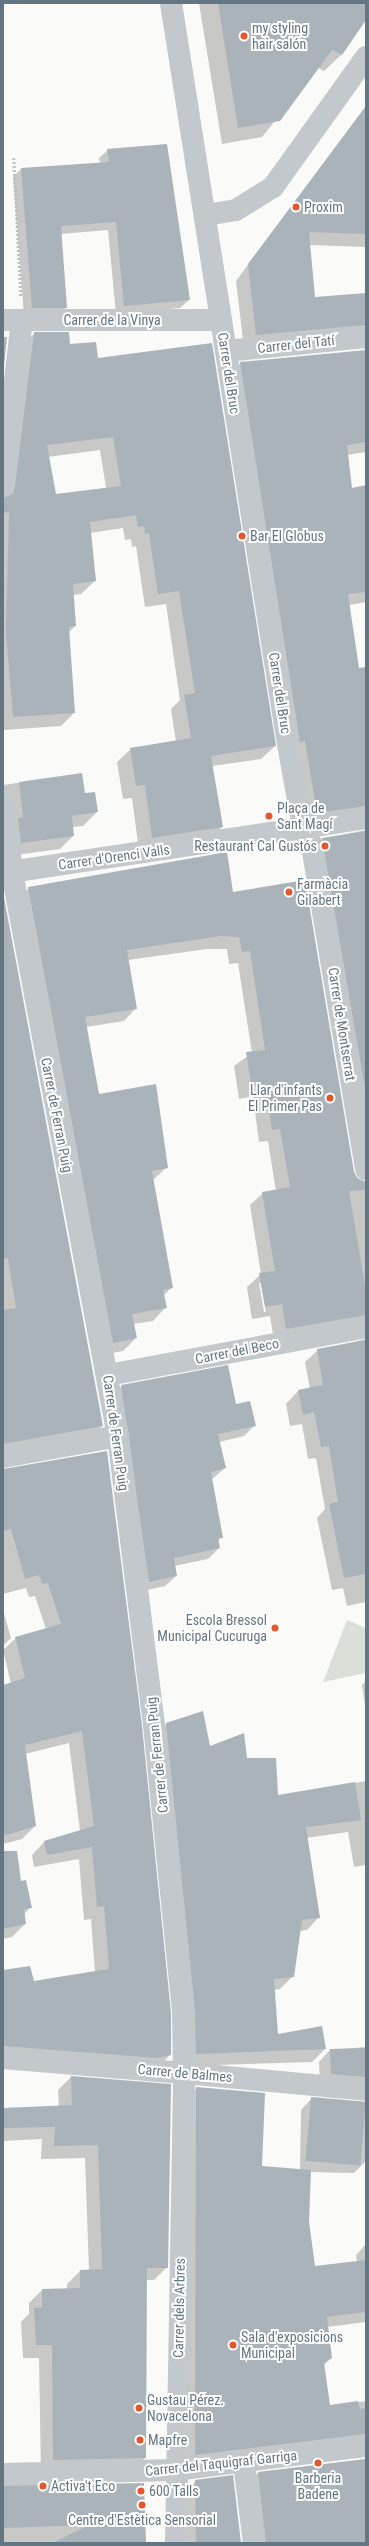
<!DOCTYPE html>
<html>
<head>
<meta charset="utf-8">
<style>
  body { margin:0 }
  #map { position:relative; width:369px; height:2546px; overflow:hidden; background:#fafaf8; font-family:"Roboto Condensed",sans-serif }
  div>[style] { position:absolute }
  .green>* { inset:0; background:#dadfd7 }
  .shadow>* { inset:0; background:#0003; transform-origin:0 0 }
  .building>* { inset:0; background:#aab3b9; transform-origin:0 0 }
  .path>* { height:2.5px; margin-top:-1.25px; transform-origin:0; background:repeating-linear-gradient(90deg,#bbbfc2 0 2px,transparent 0 4px) }
  .pedestrian>* { height:22px; margin:-11px; padding:0 11px; transform-origin:11px; border-radius:11px; background:#c3c8cc }
  .minor>* { height:22px; margin:-11px; padding:0 11px; transform-origin:11px; border-radius:11px; background:#c3c8cc }
  .dots>* { width:11px; height:11px; translate:-50% -50%; box-sizing:border-box; border:2px solid #fff; border-radius:50% }
  span { translate:-50% -50%; white-space:nowrap; text-align:center; line-height:1.15; -webkit-text-stroke:4px #fff; paint-order:stroke }
  .poi-label { font-size:14px; color:#657683 }
  .left { translate:0 -50%; text-align:left }
  .right { translate:-100% -50%; text-align:right }
  .street-label { font-size:14px; color:#657683 }
  .frame { position:absolute; inset:0; border:4px solid #657683; pointer-events:none }
</style>
</head>
<body>
<div id="map">
  <div class="green">
    <i style="clip-path:polygon(347px 1620px,366px 1628px,366px 1673px,323px 1682px)"></i>
  </div>
  <div class="shadow">
    <i style="clip-path:polygon(199px 3px,366px 3px,365px 19px,341px 55px,324px 71px,318px 68px,262px 137px,222px 144px)"></i>
    <i style="clip-path:polygon(366px 106px,366px 247px,309px 245px,314px 298px,366px 294px,366px 452px,347px 455px,351px 490px,366px 486px,366px 602px,349px 605px,358px 669px,366px 668px,366px 829px,304px 825px,228px 376px,241px 363px,365px 351px,364px 343px,244px 348px,236px 281px)"></i>
    <i style="clip-path:polygon(108px 150px,189px 300px,180px 308px,116px 314px,108px 230px,61px 234px,66px 307px,58px 316px,24px 316px,13px 177px,21px 169px,100px 163px,99px 158px)"></i>
    <i style="clip-path:polygon(evenodd,34px 334px,97px 359px,275px 746px,261px 759px,212px 766px,222px 827px,208px 841px,139px 851px,132px 798px,123px 799px,117px 762px,131px 749px,176px 742px,171px 709px,180px 700px,166px 604px,145px 607px,136px 546px,132px 547px,131px 539px,125px 540px,123px 528px,90px 533px,95px 581px,81px 594px,73px 595px,75px 626px,68px 633px,74px 713px,61px 726px,3px 730px,3px 495px,20px 347px,34px 334px,100px 450px,106px 488px,55px 495px,48px 457px,100px 450px)"></i>
    <i style="clip-path:polygon(81px 774px,84px 795px,97px 812px,83px 826px,72px 827px,73px 836px,60px 849px,8px 856px,3px 785px)"></i>
    <i style="clip-path:polygon(366px 830px,366px 1180px,310px 851px,322px 839px)"></i>
    <i style="clip-path:polygon(evenodd,226px 853px,232px 893px,353px 1172px,362px 1183px,366px 1182px,366px 1338px,274px 1341px,270px 1316px,252px 1319px,247px 1287px,261px 1274px,250px 1205px,263px 1193px,276px 1191px,268px 1141px,259px 1142px,253px 1096px,239px 1099px,234px 1066px,252px 1053px,238px 963px,229px 964px,227px 949px,207px 949px,128px 960px,136px 1008px,124px 1021px,86px 1027px,99px 1095px,167px 1167px,153px 1180px,172px 1287px,163px 1296px,165px 1308px,153px 1321px,133px 1324px,136px 1338px,123px 1351px,101px 1355px,16px 902px,28px 889px,226px 853px,259px 1283px,261px 1283px,266px 1312px,264px 1312px,259px 1283px)"></i>
    <i style="clip-path:polygon(3px 897px,102px 1426px,89px 1439px,3px 1454px)"></i>
    <i style="clip-path:polygon(366px 1339px,366px 1602px,347px 1606px,343px 1588px,332px 1590px,317px 1518px,325px 1509px,316px 1458px,308px 1459px,302px 1424px,290px 1426px,286px 1404px,298px 1391px,310px 1389px,305px 1362px,318px 1350px)"></i>
    <i style="clip-path:polygon(122px 1386px,235px 1405px,255px 1425px,244px 1436px,219px 1442px,225px 1468px,211px 1480px,222px 1537px,218px 1541px,219px 1548px,208px 1559px,174px 1566px,176px 1576px,165px 1586px,138px 1592px,111px 1397px)"></i>
    <i style="clip-path:polygon(106px 1452px,170px 2055px,157px 2068px,3px 2060px,3px 1971px,33px 1982px,95px 1972px,91px 1919px,84px 1920px,79px 1859px,34px 1867px,32px 1855px,45px 1841px,80px 1831px,69px 1743px,25px 1754px,35px 1826px,22px 1839px,3px 1844px,3px 1686px,11px 1684px,3px 1650px,16px 1638px,46px 1629px,35px 1596px,29px 1597px,26px 1588px,3px 1594px,3px 1470px)"></i>
    <i style="clip-path:polygon(3px 1610px,11px 1638px,3px 1646px)"></i>
    <i style="clip-path:polygon(366px 1681px,366px 1712px,362px 1685px)"></i>
    <i style="clip-path:polygon(167px 1724px,209px 1747px,246px 1759px,278px 1796px,366px 1781px,366px 1865px,354px 1867px,348px 1832px,306px 1838px,319px 1917px,307px 1930px,300px 1931px,293px 1976px,280px 1989px,274px 1990px,277px 2035px,321px 2027px,325px 2049px,312px 2062px,184px 2066px,154px 1736px)"></i>
    <i style="clip-path:polygon(3px 1885px,30px 1908px,24px 1914px,25px 1924px,12px 1937px,3px 1939px)"></i>
    <i style="clip-path:polygon(366px 2047px,366px 2095px,320px 2085px,319px 2062px,330px 2050px)"></i>
    <i style="clip-path:polygon(71px 2077px,167px 2267px,154px 2280px,146px 2280px,145px 2458px,132px 2471px,41px 2473px,39px 2358px,23px 2358px,21px 2322px,29px 2314px,29px 2303px,42px 2290px,67px 2289px,67px 2284px,80px 2271px,89px 2270px,85px 2158px,41px 2159px,42px 2139px,3px 2141px,3px 2109px,59px 2107px,58px 2090px)"></i>
    <i style="clip-path:polygon(197px 2088px,261px 2167px,300px 2170px,301px 2110px,312px 2098px,366px 2103px,365px 2162px,354px 2173px,310px 2172px,308px 2222px,314px 2267px,357px 2262px,356px 2255px,366px 2244px,366px 2322px,327px 2327px,331px 2358px,324px 2365px,329px 2406px,366px 2401px,366px 2457px,183px 2467px,184px 2100px)"></i>
    <i style="clip-path:polygon(366px 2459px,366px 2543px,253px 2543px,246px 2486px,258px 2473px)"></i>
    <i style="clip-path:polygon(196px 2481px,240px 2543px,183px 2543px,183px 2494px)"></i>
    <i style="left:143px;top:2484px;width:59px;height:140px;rotate:90deg"></i>
  </div>
  <div class="building">
    <i style="clip-path:polygon(218px 3px,366px 3px,366px 20px,342px 55px,332px 50px,280px 121px,238px 128px)"></i>
    <i style="clip-path:polygon(366px 106px,366px 234px,309px 232px,315px 297px,366px 293px,366px 325px,256px 335px,248px 264px)"></i>
    <i style="clip-path:polygon(167px 144px,190px 300px,124px 306px,116px 222px,61px 226px,67px 308px,32px 308px,21px 168px,109px 162px,107px 149px)"></i>
    <i style="clip-path:polygon(evenodd,34px 332px,69px 332px,70px 344px,96px 342px,98px 358px,212px 343px,276px 746px,211px 756px,223px 827px,152px 838px,145px 785px,136px 786px,130px 748px,191px 738px,184px 695px,195px 693px,179px 591px,158px 594px,149px 533px,145px 534px,144px 526px,138px 527px,136px 515px,90px 522px,96px 581px,73px 584px,76px 626px,69px 627px,75px 713px,13px 717px,6px 632px,9px 512px,3px 513px,3px 498px,13px 494px,15px 487px,34px 332px,113px 437px,121px 486px,56px 494px,47px 445px,113px 437px)"></i>
    <i style="clip-path:polygon(3px 337px,7px 337px,3px 376px)"></i>
    <i style="clip-path:polygon(366px 350px,366px 442px,347px 445px,352px 488px,366px 485px,366px 592px,348px 594px,359px 668px,366px 667px,366px 806px,317px 813px,305px 741px,300px 742px,240px 362px)"></i>
    <i style="clip-path:polygon(82px 773px,85px 793px,95px 792px,98px 812px,72px 816px,74px 836px,21px 843px,18px 818px,23px 817px,19px 782px)"></i>
    <i style="clip-path:polygon(366px 831px,366px 1094px,322px 838px)"></i>
    <i style="clip-path:polygon(227px 852px,233px 892px,305px 880px,354px 1172px,357px 1178px,366px 1182px,366px 1190px,349px 1191px,366px 1291px,366px 1315px,286px 1329px,282px 1304px,265px 1307px,259px 1273px,275px 1271px,262px 1192px,290px 1187px,280px 1129px,272px 1130px,265px 1084px,252px 1087px,249px 1071px,246px 1052px,265px 1050px,250px 951px,242px 952px,239px 937px,220px 936px,127px 950px,137px 1009px,85px 1017px,99px 1094px,156px 1084px,168px 1168px,152px 1171px,173px 1288px,163px 1290px,167px 1308px,132px 1314px,137px 1338px,113px 1343px,28px 887px)"></i>
    <i style="clip-path:polygon(3px 892px,103px 1426px,3px 1444px,3px 1310px,16px 1308px,8px 1258px,3px 1259px)"></i>
    <i style="clip-path:polygon(366px 1340px,366px 1574px,344px 1578px,329px 1504px,338px 1502px,329px 1446px,321px 1447px,314px 1412px,303px 1415px,298px 1390px,323px 1385px,317px 1349px)"></i>
    <i style="clip-path:polygon(228px 1365px,236px 1404px,250px 1401px,256px 1426px,218px 1434px,226px 1468px,211px 1472px,223px 1538px,218px 1538px,220px 1548px,174px 1558px,177px 1576px,149px 1582px,121px 1385px)"></i>
    <i style="clip-path:polygon(107px 1451px,142px 1726px,171px 2013px,171px 2055px,157px 2058px,3px 2046px,3px 1970px,30px 1966px,34px 1981px,108px 1969px,109px 1966px,104px 1906px,97px 1907px,92px 1847px,47px 1855px,44px 1841px,94px 1826px,82px 1731px,25px 1745px,36px 1826px,3px 1836px,3px 1685px,25px 1678px,15px 1637px,61px 1624px,48px 1583px,42px 1584px,39px 1575px,25px 1579px,11px 1529px,3px 1531px,3px 1469px)"></i>
    <i style="clip-path:polygon(203px 1711px,210px 1746px,244px 1733px,247px 1758px,276px 1758px,278px 1795px,355px 1782px,361px 1820px,306px 1827px,320px 1918px,302px 1920px,294px 1977px,274px 1979px,278px 2034px,322px 2026px,326px 2049px,196px 2054px,195px 2011px,166px 1723px)"></i>
    <i style="clip-path:polygon(3px 1851px,17px 1851px,21px 1881px,26px 1880px,32px 1908px,24px 1909px,26px 1924px,3px 1929px)"></i>
    <i style="clip-path:polygon(366px 2048px,366px 2077px,331px 2074px,330px 2049px)"></i>
    <i style="clip-path:polygon(71px 2076px,171px 2084px,168px 2268px,147px 2268px,146px 2458px,53px 2460px,52px 2345px,36px 2345px,34px 2308px,42px 2307px,42px 2289px,80px 2288px,80px 2270px,102px 2269px,98px 2145px,54px 2146px,55px 2127px,3px 2128px,3px 2108px,72px 2105px)"></i>
    <i style="clip-path:polygon(196px 2087px,265px 2093px,262px 2166px,311px 2170px,309px 2222px,315px 2266px,366px 2260px,366px 2312px,327px 2317px,332px 2358px,324px 2363px,330px 2405px,358px 2401px,360px 2409px,366px 2408px,366px 2434px,195px 2455px)"></i>
    <i style="left:311px;top:2097px;width:55px;height:64px;rotate:5deg"></i>
    <i style="clip-path:polygon(366px 2459px,366px 2543px,266px 2543px,258px 2472px)"></i>
    <i style="clip-path:polygon(233px 2475px,241px 2543px,196px 2543px,195px 2480px)"></i>
    <i style="clip-path:polygon(144px 2483px,146px 2543px,53px 2543px,89px 2525px,3px 2528px,3px 2486px)"></i>
  </div>
  <div class="path">
    <i style="left:14px;top:158px;width:138px;rotate:87.1deg"></i>
  </div>
  <div class="pedestrian">
    <i style="left:226px;top:351px;width:141px;rotate:-5.7deg"></i>
    <i style="left:303px;top:828px;width:64px;rotate:-9deg"></i>
    <i style="left:3px;top:1457px;width:117px;rotate:-10.3deg"></i>
    <i style="left:244px;top:2463px;width:81px;rotate:82.9deg"></i>
    <i style="left:3px;top:2474px;width:172px;rotate:-1.3deg"></i>
    <i style="left:175px;top:2470px;width:193px;rotate:-7.2deg"></i>
    <i style="left:176px;top:2543px;width:470px;rotate:-89deg"></i>
    <i style="left:184px;top:2073px;width:183px;rotate:5.3deg"></i>
  </div>
  <div class="minor">
    <i style="left:171px;top:3px;width:750px;rotate:81.03deg"></i>
    <i style="left:288px;top:744px;width:85px;rotate:79.9deg"></i>
    <i style="left:303px;top:828px;width:20px;rotate:63deg"></i>
    <i style="left:312px;top:846px;width:328px;rotate:80.5deg"></i>
    <i style="left:207px;top:215px;width:29px;rotate:-10deg"></i>
    <i style="left:236px;top:210px;width:44px;rotate:-31.9deg"></i>
    <i style="left:273px;top:187px;width:160px;rotate:-54.4deg"></i>
    <i style="left:3px;top:320px;width:217px"></i>
    <i style="left:3px;top:486px;width:167px;rotate:-83.5deg"></i>
    <i style="left:3px;top:799px;width:74px;rotate:83deg"></i>
    <i style="left:12px;top:872px;width:574px;rotate:79.36deg"></i>
    <i style="left:118px;top:1436px;width:291px;rotate:82.9deg"></i>
    <i style="left:154px;top:1725px;width:288px;rotate:84.2deg"></i>
    <i style="left:183px;top:2012px;width:61px;rotate:89.1deg"></i>
    <i style="left:184px;top:2073px;width:182px;rotate:-175.3deg"></i>
    <i style="left:3px;top:873px;width:303px;rotate:-8.5deg"></i>
    <i style="left:108px;top:1375px;width:262px;rotate:-10.5deg"></i>
  </div>
  <div class="dots">
    <i style="left:244px;top:36px;background:#e4572e"></i>
    <i style="left:296px;top:207px;background:#e4572e"></i>
    <i style="left:242px;top:536px;background:#e4572e"></i>
    <i style="left:269px;top:816px;background:#e4572e"></i>
    <i style="left:325px;top:846px;background:#e4572e"></i>
    <i style="left:289px;top:892px;background:#e4572e"></i>
    <i style="left:330px;top:1098px;background:#e4572e"></i>
    <i style="left:275px;top:1628px;background:#e4572e"></i>
    <i style="left:233px;top:2345px;background:#e4572e"></i>
    <i style="left:139px;top:2408px;background:#e4572e"></i>
    <i style="left:140px;top:2440px;background:#e4572e"></i>
    <i style="left:318px;top:2463px;background:#e4572e"></i>
    <i style="left:43px;top:2486px;background:#e4572e"></i>
    <i style="left:141px;top:2491px;background:#e4572e"></i>
    <i style="left:142px;top:2505px;background:#e4572e"></i>
  </div>
  <div class="poi-label">
    <span class="left" style="left:252px;top:36px">my styling<br>hair salón</span>
    <span class="left" style="left:304px;top:207px">Proxim</span>
    <span class="left" style="left:250px;top:536px">Bar El Globus</span>
    <span class="left" style="left:277px;top:816px">Plaça de<br>Sant Magí</span>
    <span class="right" style="left:317px;top:846px">Restaurant Cal Gustós</span>
    <span class="left" style="left:297px;top:892px">Farmàcia<br>Gilabert</span>
    <span class="right" style="left:322px;top:1098px">Llar d'infants<br>El Primer Pas</span>
    <span class="right" style="left:267px;top:1628px">Escola Bressol<br>Municipal Cucuruga</span>
    <span class="left" style="left:241px;top:2345px">Sala d'exposicions<br>Municipal</span>
    <span class="left" style="left:147px;top:2408px">Gustau Pérez.<br>Novacelona</span>
    <span class="left" style="left:148px;top:2440px">Mapfre</span>
    <span style="left:318px;top:2486px">Barberia<br>Badene</span>
    <span class="left" style="left:51px;top:2486px">Activa't Eco</span>
    <span class="left" style="left:149px;top:2491px">600 Talls</span>
    <span style="left:142px;top:2520px">Centre d'Estètica Sensorial</span>
  </div>
  <div class="street-label">
    <span style="left:112px;top:320px">Carrer de la Vinya</span>
    <span style="left:296px;top:344px;rotate:-6deg">Carrer del Tatí</span>
    <span style="left:229px;top:373px;rotate:81deg">Carrer del Bruc</span>
    <span style="left:280px;top:693px;rotate:81deg">Carrer del Bruc</span>
    <span style="left:114px;top:857px;rotate:-8deg">Carrer d'Orenci Valls</span>
    <span style="left:342px;top:1024px;rotate:81deg">Carrer de Montserrat</span>
    <span style="left:57px;top:1115px;rotate:79deg">Carrer de Ferran Puig</span>
    <span style="left:237px;top:1351px;rotate:-11deg">Carrer del Beco</span>
    <span style="left:116px;top:1433px;rotate:82deg">Carrer de Ferran Puig</span>
    <span style="left:157px;top:1755px;rotate:-96deg">Carrer de Ferran Puig</span>
    <span style="left:185px;top:2073px;rotate:5deg">Carrer de Balmes</span>
    <span style="left:179px;top:2308px;rotate:-89deg">Carrer dels Arbres</span>
    <span style="left:221px;top:2463px;rotate:-6deg">Carrer del Taquigraf Garriga</span>
  </div>
  <div class="frame"></div>
</div>
</body>
</html>
